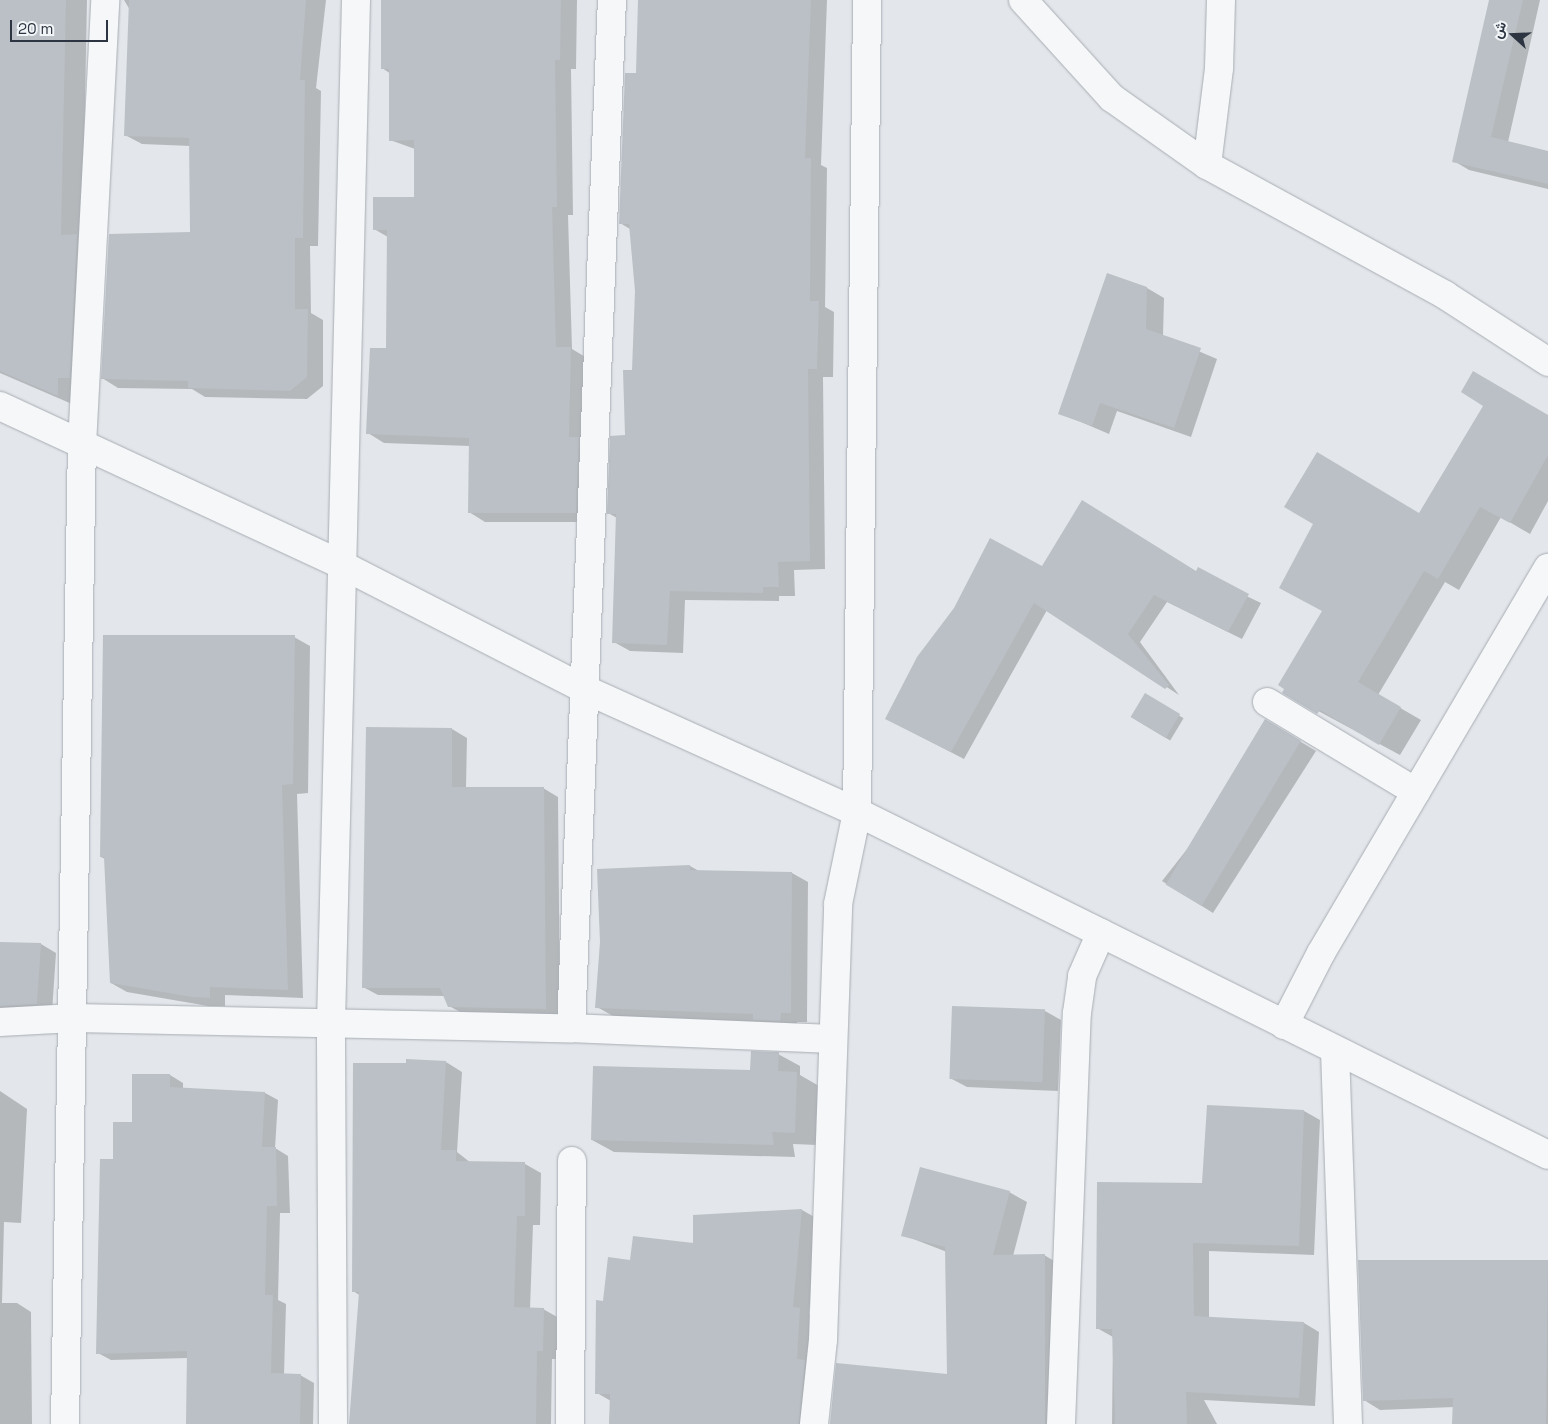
<!DOCTYPE html>
<html>
<head>
<meta charset="utf-8">
<style>
  body { margin:0 }
  #map { position:relative; width:1548px; height:1424px; overflow:hidden; background:#e3e6ea; font-family:"Space Grotesk",Vazirmatn,sans-serif }
  div>[style] { position:absolute }
  .shadow>* { inset:0; background:#0003; transform-origin:0 0 }
  .building>* { inset:0; background:#bac0c6; transform-origin:0 0 }
  .roads { filter:drop-shadow(0 0 1px #a8adb4) drop-shadow(0 0 1px #a8adb4) }
  .minor>* { height:28px; margin:-14px; padding:0 14px; transform-origin:14px; border-radius:14px; background:#f5f7f8 }
  span { translate:-50% -50%; white-space:nowrap; text-align:center; line-height:1.15; -webkit-text-stroke:4.5px #f2f5f7; paint-order:stroke }
  .north { position:absolute; left:1488px; top:10px; width:50px; height:50px; -webkit-text-stroke:4px #f2f5f7; paint-order:stroke; rotate:290deg; font-size:14px; font-weight:700; line-height:20px; text-align:center; color:#2c3541 }
  .north::after { content:''; display:block; margin:auto; width:18px; height:22px; background:#2c3541; clip-path:polygon(50% 0,100% 100%,50% 72%,0 100%) }
  .scale { position:absolute; left:10px; top:20px; width:98px; height:22px; box-sizing:border-box; border:2px solid #2c3541; border-top:0; padding-left:6px; font-size:15px; line-height:18px; white-space:nowrap; color:#2c3541; -webkit-text-stroke:4px #f2f5f7; paint-order:stroke }
</style>
</head>
<body>
<div id="map">
  <div class="shadow">
    <i style="clip-path:polygon(0 0,87px 0,79px 407px,0 373px)"></i>
    <i style="clip-path:polygon(124px 0,326px 0,316px 88px,321px 91px,318px 246px,310px 246px,311px 313px,323px 320px,323px 386px,307px 399px,205px 397px,192px 389px,118px 388px,102px 378px,191px 234px,191px 146px,142px 144px,125px 135px,130px 10px)"></i>
    <i style="clip-path:polygon(382px 0,577px 0,576px 69px,571px 69px,573px 215px,568px 215px,572px 349px,587px 358px,592px 522px,485px 522px,469px 512px,470px 446px,384px 443px,368px 433px,387px 350px,388px 237px,374px 229px,415px 198px,415px 149px,390px 140px,391px 74px,382px 68px)"></i>
    <i style="clip-path:polygon(638px 0,827px 0,821px 165px,827px 168px,825px 307px,834px 312px,833px 377px,823px 377px,825px 569px,794px 570px,795px 596px,779px 596px,779px 601px,685px 600px,683px 653px,630px 651px,614px 642px,617px 518px,608px 513px,626px 437px,634px 371px,636px 291px,630px 229px,620px 223px,638px 74px)"></i>
    <i style="clip-path:polygon(1491px 0,1540px 0,1508px 142px,1548px 152px,1548px 189px,1469px 170px,1454px 161px)"></i>
    <i style="clip-path:polygon(1147px 288px,1164px 298px,1163px 336px,1217px 359px,1191px 437px,1117px 411px,1109px 434px,1060px 413px)"></i>
    <i style="clip-path:polygon(1548px 416px,1548px 501px,1530px 534px,1501px 517px,1459px 590px,1445px 582px,1378px 695px,1421px 720px,1400px 755px,1283px 692px,1420px 514px)"></i>
    <i style="clip-path:polygon(1043px 567px,1196px 572px,1261px 603px,1242px 639px,1167px 602px,1140px 642px,1179px 695px,1047px 610px,964px 759px,900px 726px)"></i>
    <i style="clip-path:polygon(294px 637px,310px 646px,308px 793px,297px 794px,303px 998px,225px 995px,225px 1006px,208px 1006px,127px 992px,111px 983px,105px 859px,101px 857px)"></i>
    <i style="left:1145px;top:695px;width:45px;height:26px;rotate:31deg"></i>
    <i style="clip-path:polygon(452px 729px,467px 738px,466px 788px,543px 788px,558px 797px,560px 1017px,464px 1014px,449px 1006px,445px 996px,378px 995px,363px 987px)"></i>
    <i style="clip-path:polygon(1281px 730px,1316px 751px,1213px 913px,1162px 881px)"></i>
    <i style="clip-path:polygon(690px 866px,699px 871px,792px 873px,808px 882px,807px 1022px,797px 1022px,797px 1030px,613px 1016px,597px 1007px,601px 942px)"></i>
    <i style="clip-path:polygon(0 943px,41px 944px,56px 953px,52px 1012px,0 1015px)"></i>
    <i style="clip-path:polygon(1045px 1011px,1061px 1020px,1058px 1091px,967px 1087px,950px 1078px)"></i>
    <i style="clip-path:polygon(778px 1054px,800px 1066px,800px 1075px,819px 1086px,817px 1145px,793px 1144px,795px 1157px,614px 1152px,592px 1140px,752px 1072px)"></i>
    <i style="clip-path:polygon(446px 1062px,462px 1072px,457px 1152px,471px 1163px,525px 1164px,541px 1173px,540px 1225px,533px 1225px,530px 1309px,543px 1309px,559px 1318px,558px 1359px,552px 1359px,551px 1424px,350px 1424px,361px 1296px,353px 1291px)"></i>
    <i style="clip-path:polygon(170px 1075px,183px 1083px,183px 1089px,265px 1093px,278px 1100px,275px 1148px,288px 1156px,290px 1213px,280px 1213px,278px 1300px,286px 1304px,284px 1375px,300px 1375px,314px 1383px,313px 1424px,187px 1424px,188px 1358px,111px 1360px,98px 1353px,114px 1160px,133px 1123px)"></i>
    <i style="clip-path:polygon(0 1091px,27px 1109px,21px 1223px,4px 1222px,2px 1303px,17px 1303px,31px 1312px,32px 1424px,0 1424px)"></i>
    <i style="clip-path:polygon(1304px 1111px,1320px 1120px,1314px 1255px,1209px 1251px,1209px 1318px,1304px 1323px,1319px 1332px,1315px 1406px,1204px 1400px,1217px 1424px,1112px 1424px,1113px 1337px,1097px 1328px,1203px 1184px)"></i>
    <i style="clip-path:polygon(1009px 1192px,1027px 1202px,1013px 1256px,1044px 1255px,1063px 1266px,1065px 1424px,831px 1424px,949px 1375px,947px 1252px,903px 1235px)"></i>
    <i style="clip-path:polygon(802px 1210px,818px 1219px,809px 1314px,815px 1318px,816px 1424px,609px 1424px,611px 1401px,597px 1393px,604px 1302px,632px 1261px)"></i>
    <i style="clip-path:polygon(1359px 1261px,1548px 1262px,1548px 1424px,1453px 1424px,1454px 1407px,1380px 1410px,1364px 1400px)"></i>
  </div>
  <div class="building">
    <i style="clip-path:polygon(0 0,66px 0,61px 235px,77px 234px,70px 378px,58px 378px,58px 396px,0 371px)"></i>
    <i style="clip-path:polygon(129px 0,306px 0,300px 80px,305px 80px,303px 238px,295px 238px,295px 309px,308px 309px,307px 377px,290px 391px,188px 388px,188px 381px,101px 379px,109px 234px,190px 232px,189px 138px,124px 136px)"></i>
    <i style="clip-path:polygon(381px 0,561px 0,560px 60px,555px 60px,557px 207px,552px 207px,556px 347px,571px 347px,569px 437px,579px 437px,576px 513px,468px 513px,469px 438px,366px 434px,370px 348px,386px 348px,387px 230px,373px 230px,373px 197px,414px 197px,414px 140px,389px 141px,389px 69px,381px 69px)"></i>
    <i style="clip-path:polygon(638px 0,811px 0,805px 158px,811px 158px,810px 301px,819px 301px,817px 369px,808px 369px,810px 561px,778px 562px,779px 587px,763px 587px,763px 593px,670px 591px,667px 645px,612px 643px,616px 514px,607px 514px,610px 436px,625px 435px,623px 370px,632px 370px,635px 291px,629px 224px,619px 224px,625px 73px,636px 73px)"></i>
    <i style="clip-path:polygon(1489px 0,1523px 0,1491px 137px,1548px 151px,1548px 184px,1452px 162px)"></i>
    <i style="clip-path:polygon(1107px 273px,1147px 287px,1146px 329px,1201px 348px,1174px 428px,1100px 403px,1092px 426px,1058px 414px)"></i>
    <i style="clip-path:polygon(1473px 371px,1548px 415px,1548px 455px,1510px 523px,1480px 507px,1438px 579px,1424px 571px,1358px 682px,1401px 707px,1379px 745px,1320px 710px,1317px 714px,1282px 693px,1284px 689px,1278px 685px,1322px 611px,1279px 588px,1313px 524px,1284px 507px,1317px 452px,1419px 513px,1483px 406px,1461px 392px)"></i>
    <i style="clip-path:polygon(1082px 500px,1196px 571px,1198px 567px,1249px 594px,1228px 632px,1154px 595px,1128px 634px,1169px 685px,1165px 689px,1034px 603px,951px 752px,885px 719px,917px 657px,954px 608px,990px 538px,1042px 566px)"></i>
    <i style="clip-path:polygon(103px 635px,295px 635px,293px 784px,282px 785px,288px 990px,210px 987px,210px 998px,192px 997px,110px 983px,104px 857px,100px 857px)"></i>
    <i style="left:1145px;top:693px;width:41px;height:28px;rotate:31deg"></i>
    <i style="left:1265px;top:719px;width:42px;height:193px;rotate:31deg"></i>
    <i style="clip-path:polygon(366px 727px,452px 728px,452px 787px,544px 787px,546px 1009px,448px 1007px,440px 988px,362px 988px)"></i>
    <i style="clip-path:polygon(690px 865px,690px 870px,792px 872px,791px 1013px,781px 1013px,780px 1021px,753px 1020px,753px 1014px,595px 1008px,600px 942px,597px 869px)"></i>
    <i style="clip-path:polygon(0 942px,41px 943px,37px 1004px,0 1006px)"></i>
    <i style="left:952px;top:1006px;width:93px;height:73px;rotate:2deg"></i>
    <i style="clip-path:polygon(751px 1051px,779px 1052px,778px 1071px,797px 1072px,795px 1133px,772px 1132px,774px 1145px,591px 1140px,593px 1066px,750px 1070px)"></i>
    <i style="clip-path:polygon(406px 1059px,446px 1061px,441px 1150px,456px 1150px,456px 1161px,525px 1162px,525px 1216px,517px 1216px,514px 1307px,544px 1308px,543px 1351px,537px 1351px,536px 1424px,349px 1424px,359px 1292px,352px 1292px,353px 1063px,406px 1063px)"></i>
    <i style="clip-path:polygon(132px 1074px,170px 1074px,170px 1087px,265px 1092px,262px 1147px,276px 1147px,277px 1206px,267px 1206px,265px 1295px,273px 1295px,271px 1373px,301px 1374px,300px 1424px,186px 1424px,187px 1351px,96px 1354px,100px 1159px,113px 1159px,113px 1122px,132px 1122px)"></i>
    <i style="clip-path:polygon(1207px 1105px,1304px 1110px,1299px 1246px,1193px 1243px,1194px 1316px,1304px 1322px,1299px 1398px,1186px 1392px,1187px 1424px,1115px 1424px,1112px 1329px,1096px 1329px,1097px 1182px,1202px 1183px)"></i>
    <i style="clip-path:polygon(920px 1167px,1010px 1191px,993px 1255px,1045px 1254px,1045px 1424px,830px 1424px,836px 1363px,947px 1374px,945px 1247px,901px 1236px)"></i>
    <i style="clip-path:polygon(802px 1209px,793px 1307px,800px 1308px,797px 1359px,805px 1360px,799px 1424px,609px 1424px,610px 1394px,595px 1394px,596px 1300px,603px 1301px,608px 1257px,630px 1260px,633px 1236px,693px 1243px,693px 1215px)"></i>
    <i style="clip-path:polygon(1358px 1260px,1548px 1260px,1546px 1424px,1452px 1424px,1453px 1398px,1363px 1401px)"></i>
  </div>
  <div class="roads">
    <div class="minor">
      <i style="left:1023px;top:0;width:132px;rotate:47.8deg"></i>
      <i style="left:1112px;top:98px;width:116px;rotate:35.2deg"></i>
      <i style="left:1207px;top:165px;width:271px;rotate:28.6deg"></i>
      <i style="left:1445px;top:295px;width:123px;rotate:33deg"></i>
      <i style="left:1207px;top:165px;width:98px;rotate:-82.9deg"></i>
      <i style="left:1219px;top:68px;width:68px;rotate:-88.3deg"></i>
      <i style="left:0;top:406px;width:379px;rotate:24.9deg"></i>
      <i style="left:344px;top:566px;width:270px;rotate:27.1deg"></i>
      <i style="left:584px;top:689px;width:299px;rotate:24.3deg"></i>
      <i style="left:857px;top:812px;width:771px;rotate:26.4deg"></i>
      <i style="left:1267px;top:702px;width:174px;rotate:31.1deg"></i>
      <i style="left:0;top:1022px;width:74px;rotate:-3.1deg"></i>
      <i style="left:74px;top:1018px;width:497px;rotate:1.2deg"></i>
      <i style="left:571px;top:1028px;width:1029px;rotate:-87.72deg"></i>
      <i style="left:1284px;top:1025px;width:81px;rotate:-62.8deg"></i>
      <i style="left:1321px;top:953px;width:447px;rotate:-59.5deg"></i>
      <i style="left:571px;top:1028px;width:260px;rotate:2.4deg"></i>
      <i style="left:1335px;top:1051px;width:373px;rotate:88deg"></i>
      <i style="left:65px;top:1424px;width:979px;rotate:-89.01deg"></i>
      <i style="left:82px;top:445px;width:446px;rotate:-87deg"></i>
      <i style="left:333px;top:1424px;width:401px;rotate:-90.3deg"></i>
      <i style="left:331px;top:1023px;width:1023px;rotate:-88.6deg"></i>
      <i style="left:570px;top:1424px;width:263px;rotate:-89.6deg"></i>
      <i style="left:814px;top:1424px;width:84px;rotate:-83.9deg"></i>
      <i style="left:823px;top:1340px;width:436px;rotate:-88deg"></i>
      <i style="left:838px;top:904px;width:94px;rotate:-78.3deg"></i>
      <i style="left:857px;top:812px;width:812px;rotate:-89.29deg"></i>
      <i style="left:1061px;top:1424px;width:411px;rotate:-87.8deg"></i>
      <i style="left:1077px;top:1013px;width:37px;rotate:-82deg"></i>
      <i style="left:1082px;top:976px;width:47px;rotate:-66.2deg"></i>
    </div>
  </div>
  <div class="north">ش</div>
  <div class="scale">20 m</div>
</div>
</body>
</html>
